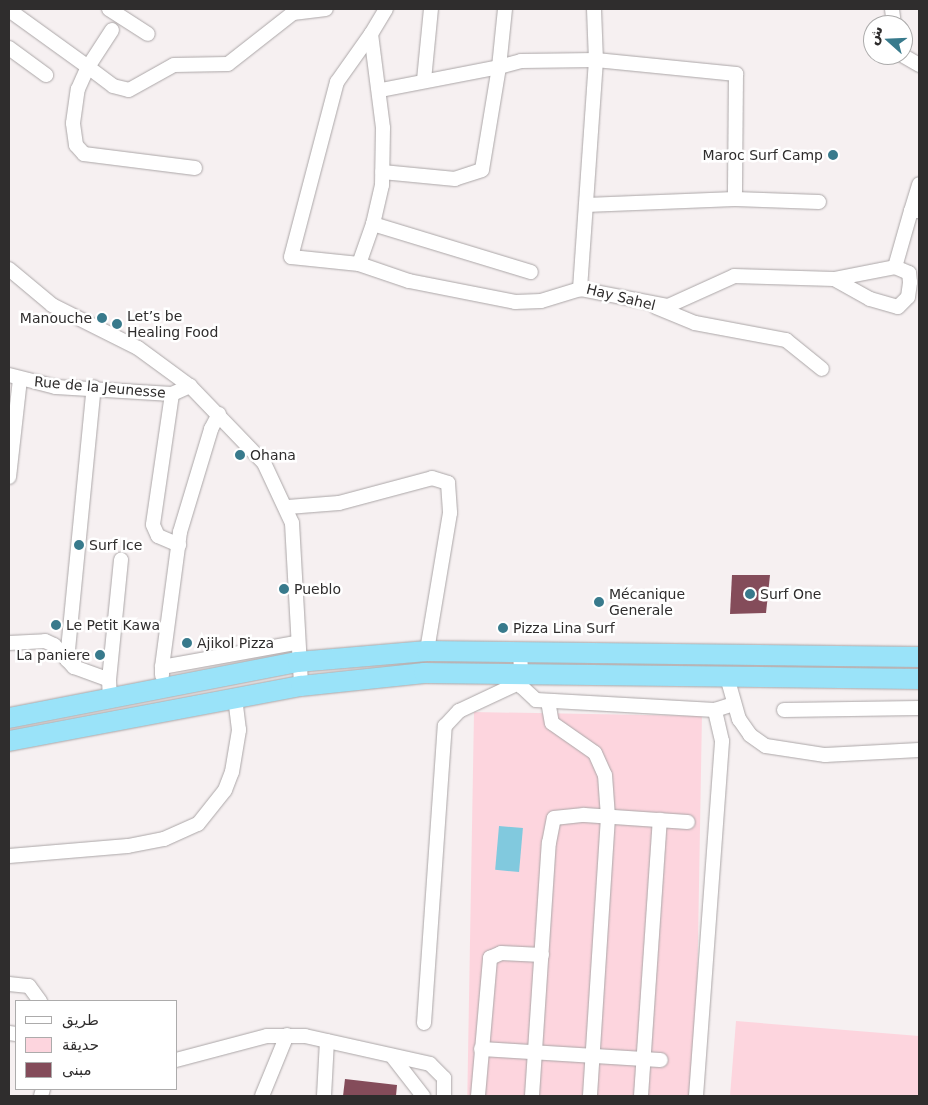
<!DOCTYPE html>
<html>
<head>
<meta charset="utf-8">
<style>
  body { margin:0 }
  #map { position:relative; width:928px; height:1105px; overflow:hidden; background:#f6f0f1; font-family:"DejaVu Sans",Vazirmatn,sans-serif }
  div>[style] { position:absolute }
  .green>* { inset:0; background:#fdd5de; transform-origin:0 0 }
  .water>* { inset:0; background:#81c9de; transform-origin:0 0 }
  .building>* { inset:0; background:#844c5a }
  .roads { filter:drop-shadow(0 0 1px #aba6a7) drop-shadow(0 0 1px #aba6a7) }
  .minor>* { height:14px; margin:-7px; padding:0 7px; transform-origin:7px; border-radius:7px; background:#fff }
  .highway>* { height:20px; margin:-10px; padding:0 10px; transform-origin:10px; border-radius:10px; background:#9ae3f9 }
  .dots>* { width:14px; height:14px; translate:-50% -50%; box-sizing:border-box; border:2px solid #fff; border-radius:50% }
  span { translate:-50% -50%; white-space:nowrap; text-align:center; line-height:1.15; -webkit-text-stroke:5px #fff; paint-order:stroke }
  .poi-label { font-size:14px; color:#2f2d2d }
  .right { translate:-100% -50%; text-align:right }
  .left { translate:0 -50%; text-align:left }
  .street-label { font-size:14px; color:#2f2d2d }
  .frame { position:absolute; inset:0; border:10px solid #2f2d2d; pointer-events:none }
  .legend { position:absolute; left:15px; top:1000px; width:162px; height:90px; box-sizing:border-box; background:#fff; border:1px solid #acabab; margin:0; padding:6px 9px; list-style:none; font-size:15px; color:#2f2d2d }
  .legend li { display:flex; align-items:center; gap:10px; height:25px }
  .legend b { width:25px; border:1px solid #acabab }
  .north { position:absolute; left:863px; top:15px; width:50px; height:50px; box-sizing:border-box; background:#fff; border:1px solid #acabab; border-radius:50%; rotate:290deg; font-size:14px; font-weight:700; line-height:20px; text-align:center; color:#2f2d2d }
  .north::after { content:''; display:block; margin:auto; width:18px; height:22px; background:#387a8c; clip-path:polygon(50% 0,100% 100%,50% 72%,0 100%) }
</style>
</head>
<body>
<div id="map">
  <div class="green">
    <i style="left:474px;top:712px;width:228px;height:385px;rotate:1deg"></i>
    <i style="clip-path:polygon(736px 1021px,919px 1036px,919px 1096px,730px 1096px)"></i>
  </div>
  <div class="water">
    <i style="left:499px;top:826px;width:24px;height:44px;rotate:5deg"></i>
  </div>
  <div class="building">
    <i style="clip-path:polygon(732px 575px,770px 575px,766px 613px,730px 614px)"></i>
    <i style="clip-path:polygon(345px 1079px,397px 1085px,396px 1096px,343px 1096px)"></i>
  </div>
  <div class="roads">
    <div class="minor">
      <i style="left:109px;top:9px;width:46px;rotate:32.7deg"></i>
      <i style="left:505px;top:9px;width:58px;rotate:95.9deg"></i>
      <i style="left:499px;top:67px;width:23px;rotate:-15deg"></i>
      <i style="left:521px;top:61px;width:75px;rotate:-0.8deg"></i>
      <i style="left:596px;top:60px;width:141px;rotate:5.7deg"></i>
      <i style="left:736px;top:74px;width:125px;rotate:90.5deg"></i>
      <i style="left:594px;top:9px;width:51px;rotate:87.8deg"></i>
      <i style="left:596px;top:60px;width:230px;rotate:94deg"></i>
      <i style="left:580px;top:289px;width:90px;rotate:10.9deg"></i>
      <i style="left:668px;top:306px;width:72px;rotate:-24.4deg"></i>
      <i style="left:734px;top:276px;width:100px;rotate:1.7deg"></i>
      <i style="left:834px;top:279px;width:62px;rotate:-11.1deg"></i>
      <i style="left:895px;top:267px;width:58px;rotate:-74.1deg"></i>
      <i style="left:911px;top:211px;width:8px"></i>
      <i style="left:892px;top:9px;width:16px;rotate:83deg"></i>
      <i style="left:9px;top:10px;width:97px;rotate:35.8deg"></i>
      <i style="left:88px;top:67px;width:44px;rotate:-57deg"></i>
      <i style="left:371px;top:34px;width:95px;rotate:82.7deg"></i>
      <i style="left:383px;top:128px;width:57px;rotate:91deg"></i>
      <i style="left:382px;top:185px;width:40px;rotate:103deg"></i>
      <i style="left:373px;top:224px;width:42px;rotate:109.3deg"></i>
      <i style="left:359px;top:264px;width:68px;rotate:-174.1deg"></i>
      <i style="left:291px;top:257px;width:181px;rotate:-75.3deg"></i>
      <i style="left:337px;top:82px;width:59px;rotate:-54.7deg"></i>
      <i style="left:371px;top:34px;width:29px;rotate:-59deg"></i>
      <i style="left:9px;top:48px;width:46px;rotate:36.1deg"></i>
      <i style="left:902px;top:55px;width:20px;rotate:30deg"></i>
      <i style="left:424px;top:80px;width:71px;rotate:-84.4deg"></i>
      <i style="left:381px;top:90px;width:120px;rotate:-11deg"></i>
      <i style="left:499px;top:67px;width:104px;rotate:99.4deg"></i>
      <i style="left:482px;top:170px;width:28px;rotate:162deg"></i>
      <i style="left:455px;top:179px;width:73px;rotate:-174.5deg"></i>
      <i style="left:195px;top:168px;width:112px;rotate:-172.8deg"></i>
      <i style="left:84px;top:154px;width:12px;rotate:-132deg"></i>
      <i style="left:76px;top:145px;width:22px;rotate:-98deg"></i>
      <i style="left:73px;top:123px;width:34px;rotate:-82deg"></i>
      <i style="left:78px;top:89px;width:24px;rotate:-66deg"></i>
      <i style="left:88px;top:67px;width:31px;rotate:37deg"></i>
      <i style="left:113px;top:86px;width:16px;rotate:14deg"></i>
      <i style="left:129px;top:90px;width:51px;rotate:-29.1deg"></i>
      <i style="left:174px;top:65px;width:54px;rotate:-1.1deg"></i>
      <i style="left:228px;top:64px;width:83px;rotate:-38.1deg"></i>
      <i style="left:293px;top:13px;width:33px;rotate:-7deg"></i>
      <i style="left:586px;top:205px;width:149px;rotate:-2.3deg"></i>
      <i style="left:735px;top:199px;width:84px;rotate:2deg"></i>
      <i style="left:911px;top:211px;width:28px;rotate:-73deg"></i>
      <i style="left:373px;top:224px;width:165px;rotate:16.9deg"></i>
      <i style="left:359px;top:264px;width:53px;rotate:18.8deg"></i>
      <i style="left:409px;top:281px;width:108px;rotate:11.2deg"></i>
      <i style="left:515px;top:302px;width:26px;rotate:-2deg"></i>
      <i style="left:541px;top:301px;width:41px;rotate:-17.1deg"></i>
      <i style="left:9px;top:269px;width:56px;rotate:39.9deg"></i>
      <i style="left:52px;top:305px;width:96px;rotate:26.6deg"></i>
      <i style="left:138px;top:348px;width:64px;rotate:36.2deg"></i>
      <i style="left:190px;top:386px;width:107px;rotate:46.1deg"></i>
      <i style="left:264px;top:463px;width:66px;rotate:65deg"></i>
      <i style="left:292px;top:523px;width:163px;rotate:86.8deg"></i>
      <i style="left:834px;top:279px;width:41px;rotate:29.1deg"></i>
      <i style="left:870px;top:299px;width:29px;rotate:16deg"></i>
      <i style="left:898px;top:307px;width:14px;rotate:-45deg"></i>
      <i style="left:908px;top:297px;width:15px;rotate:-82deg"></i>
      <i style="left:910px;top:282px;width:9px;rotate:-96deg"></i>
      <i style="left:909px;top:273px;width:15px;rotate:-157deg"></i>
      <i style="left:656px;top:307px;width:42px;rotate:22.3deg"></i>
      <i style="left:695px;top:323px;width:93px;rotate:10.6deg"></i>
      <i style="left:786px;top:340px;width:46px;rotate:38.9deg"></i>
      <i style="left:9px;top:375px;width:49px;rotate:14.3deg"></i>
      <i style="left:56px;top:387px;width:116px;rotate:3.5deg"></i>
      <i style="left:172px;top:394px;width:20px;rotate:-24deg"></i>
      <i style="left:172px;top:394px;width:132px;rotate:98.3deg"></i>
      <i style="left:153px;top:525px;width:12px;rotate:66deg"></i>
      <i style="left:158px;top:536px;width:23px;rotate:23deg"></i>
      <i style="left:9px;top:477px;width:99px;rotate:-83.6deg"></i>
      <i style="left:288px;top:507px;width:51px;rotate:-4.5deg"></i>
      <i style="left:339px;top:503px;width:96px;rotate:-15deg"></i>
      <i style="left:432px;top:478px;width:17px;rotate:17deg"></i>
      <i style="left:448px;top:483px;width:30px;rotate:86deg"></i>
      <i style="left:450px;top:513px;width:140px;rotate:99.5deg"></i>
      <i style="left:9px;top:643px;width:36px;rotate:-3deg"></i>
      <i style="left:45px;top:641px;width:10px;rotate:24deg"></i>
      <i style="left:54px;top:645px;width:30px;rotate:48deg"></i>
      <i style="left:74px;top:667px;width:37px;rotate:20deg"></i>
      <i style="left:109px;top:680px;width:18px;rotate:87deg"></i>
      <i style="left:520px;top:652px;width:35px;rotate:87deg"></i>
      <i style="left:522px;top:687px;width:19px;rotate:43deg"></i>
      <i style="left:536px;top:700px;width:179px;rotate:3.2deg"></i>
      <i style="left:715px;top:710px;width:19px;rotate:-18deg"></i>
      <i style="left:67px;top:660px;width:274px;rotate:-84.4deg"></i>
      <i style="left:162px;top:667px;width:136px;rotate:-82.4deg"></i>
      <i style="left:180px;top:532px;width:108px;rotate:-73.2deg"></i>
      <i style="left:211px;top:429px;width:17px;rotate:-62deg"></i>
      <i style="left:162px;top:675px;width:8px;rotate:-90deg"></i>
      <i style="left:162px;top:667px;width:136px;rotate:-10.2deg"></i>
      <i style="left:727px;top:677px;width:44px;rotate:74.1deg"></i>
      <i style="left:739px;top:719px;width:19px;rotate:55deg"></i>
      <i style="left:750px;top:735px;width:19px;rotate:35deg"></i>
      <i style="left:766px;top:746px;width:60px;rotate:8.7deg"></i>
      <i style="left:825px;top:755px;width:94px;rotate:-3deg"></i>
      <i style="left:109px;top:680px;width:121px;rotate:-84.3deg"></i>
      <i style="left:548px;top:701px;width:22px;rotate:80deg"></i>
      <i style="left:552px;top:723px;width:52px;rotate:34.9deg"></i>
      <i style="left:595px;top:753px;width:24px;rotate:66deg"></i>
      <i style="left:605px;top:775px;width:42px;rotate:85.9deg"></i>
      <i style="left:608px;top:817px;width:280px;rotate:93.7deg"></i>
      <i style="left:784px;top:710px;width:135px;rotate:-0.8deg"></i>
      <i style="left:9px;top:856px;width:119px;rotate:-4.8deg"></i>
      <i style="left:128px;top:846px;width:37px;rotate:-11deg"></i>
      <i style="left:164px;top:839px;width:37px;rotate:-24deg"></i>
      <i style="left:198px;top:824px;width:43px;rotate:-51.5deg"></i>
      <i style="left:225px;top:790px;width:19px;rotate:-69deg"></i>
      <i style="left:232px;top:772px;width:43px;rotate:-80.5deg"></i>
      <i style="left:239px;top:730px;width:32px;rotate:-97deg"></i>
      <i style="left:9px;top:984px;width:20px;rotate:6deg"></i>
      <i style="left:29px;top:986px;width:19px;rotate:54deg"></i>
      <i style="left:424px;top:1023px;width:298px;rotate:-86deg"></i>
      <i style="left:445px;top:726px;width:21px;rotate:-47deg"></i>
      <i style="left:459px;top:711px;width:68px;rotate:-25.1deg"></i>
      <i style="left:9px;top:1033px;width:7px;rotate:8deg"></i>
      <i style="left:481px;top:1049px;width:180px;rotate:3.5deg"></i>
      <i style="left:392px;top:1056px;width:51px;rotate:52.2deg"></i>
      <i style="left:176px;top:1060px;width:94px;rotate:-14.8deg"></i>
      <i style="left:267px;top:1036px;width:38px"></i>
      <i style="left:305px;top:1036px;width:128px;rotate:12.6deg"></i>
      <i style="left:430px;top:1064px;width:20px;rotate:45deg"></i>
      <i style="left:444px;top:1078px;width:18px;rotate:90deg"></i>
      <i style="left:41px;top:1096px;width:7px;rotate:-74deg"></i>
      <i style="left:262px;top:1096px;width:66px;rotate:-67.7deg"></i>
      <i style="left:324px;top:1096px;width:55px;rotate:-86.9deg"></i>
      <i style="left:478px;top:1096px;width:139px;rotate:-85deg"></i>
      <i style="left:490px;top:958px;width:12px;rotate:-24deg"></i>
      <i style="left:501px;top:953px;width:41px;rotate:2.8deg"></i>
      <i style="left:532px;top:1096px;width:254px;rotate:-86.2deg"></i>
      <i style="left:549px;top:843px;width:25px;rotate:-79deg"></i>
      <i style="left:554px;top:818px;width:30px;rotate:-6deg"></i>
      <i style="left:584px;top:815px;width:104px;rotate:3.9deg"></i>
      <i style="left:641px;top:1096px;width:277px;rotate:-86.1deg"></i>
      <i style="left:696px;top:1096px;width:356px;rotate:-85.8deg"></i>
      <i style="left:722px;top:741px;width:32px;rotate:-103deg"></i>
    </div>
    <div class="highway">
      <i style="left:9px;top:718px;width:294px;rotate:-11deg"></i>
      <i style="left:298px;top:662px;width:129px;rotate:-4.9deg"></i>
      <i style="left:427px;top:651px;width:492px;rotate:0.7deg"></i>
      <i style="left:9px;top:741px;width:297px;rotate:-10.7deg"></i>
      <i style="left:301px;top:686px;width:124px;rotate:-6deg"></i>
      <i style="left:424px;top:673px;width:495px;rotate:0.7deg"></i>
    </div>
  </div>
  <div class="dots">
    <i style="left:833px;top:155px;background:#387a8c"></i>
    <i style="left:102px;top:318px;background:#387a8c"></i>
    <i style="left:117px;top:324px;background:#387a8c"></i>
    <i style="left:240px;top:455px;background:#387a8c"></i>
    <i style="left:79px;top:545px;background:#387a8c"></i>
    <i style="left:284px;top:589px;background:#387a8c"></i>
    <i style="left:750px;top:594px;background:#387a8c"></i>
    <i style="left:599px;top:602px;background:#387a8c"></i>
    <i style="left:56px;top:625px;background:#387a8c"></i>
    <i style="left:503px;top:628px;background:#387a8c"></i>
    <i style="left:187px;top:643px;background:#387a8c"></i>
    <i style="left:100px;top:655px;background:#387a8c"></i>
  </div>
  <div class="poi-label">
    <span class="right" style="left:823px;top:155px">Maroc Surf Camp</span>
    <span class="left" style="left:127px;top:324px">Let’s be<br>Healing Food</span>
    <span class="right" style="left:92px;top:318px">Manouche</span>
    <span class="left" style="left:250px;top:455px">Ohana</span>
    <span class="left" style="left:89px;top:545px">Surf Ice</span>
    <span class="left" style="left:294px;top:589px">Pueblo</span>
    <span class="left" style="left:609px;top:602px">Mécanique<br>Generale</span>
    <span class="left" style="left:760px;top:594px">Surf One</span>
    <span class="left" style="left:66px;top:625px">Le Petit Kawa</span>
    <span class="left" style="left:513px;top:628px">Pizza Lina Surf</span>
    <span class="left" style="left:197px;top:643px">Ajikol Pizza</span>
    <span class="right" style="left:90px;top:655px">La paniere</span>
  </div>
  <div class="street-label">
    <span style="left:621px;top:297px;rotate:14deg">Hay Sahel</span>
    <span style="left:100px;top:387px;rotate:5deg">Rue de la Jeunesse</span>
  </div>
  <div class="frame"></div>
  <ul class="legend">
  <li><b style="height:6px;background:#fff"></b>طريق</li>
  <li><b style="height:14px;background:#fdd5de"></b>حديقة</li>
  <li><b style="height:14px;background:#844c5a"></b>مبنى</li>
  </ul>
  <div class="north">ش</div>
</div>
</body>
</html>
